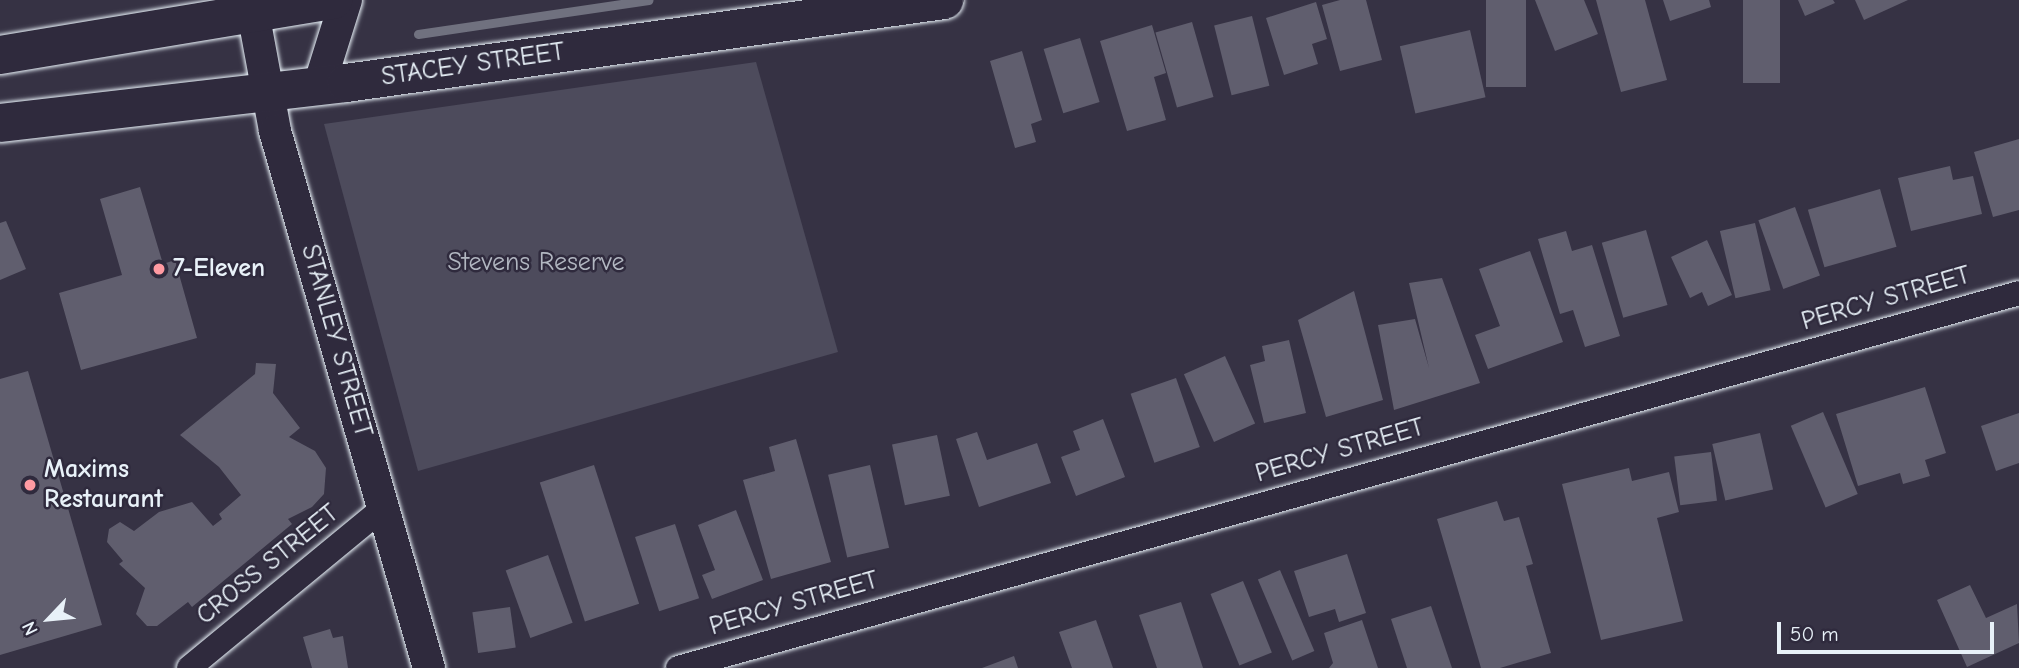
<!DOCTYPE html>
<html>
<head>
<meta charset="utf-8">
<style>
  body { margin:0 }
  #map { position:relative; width:2019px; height:668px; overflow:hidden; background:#363244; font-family:"Comic Neue",sans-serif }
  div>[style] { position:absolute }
  .green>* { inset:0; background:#4d4b5c }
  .stream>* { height:9px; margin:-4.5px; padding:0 4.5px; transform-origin:4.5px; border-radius:4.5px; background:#70717f }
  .building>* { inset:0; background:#605e6e; transform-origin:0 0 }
  .roads { filter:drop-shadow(0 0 2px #e8f1f8) drop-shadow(0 0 2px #e8f1f8) }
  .minor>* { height:24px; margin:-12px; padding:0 12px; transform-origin:12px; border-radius:12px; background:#2f2a3d }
  .tertiary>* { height:32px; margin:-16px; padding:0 16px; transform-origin:16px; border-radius:16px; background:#2f2a3d }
  .trunk>* { height:38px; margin:-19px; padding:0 19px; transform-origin:19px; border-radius:19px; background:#2f2a3d }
  .dots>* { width:19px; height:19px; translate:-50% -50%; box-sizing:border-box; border:4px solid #2f2a3d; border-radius:50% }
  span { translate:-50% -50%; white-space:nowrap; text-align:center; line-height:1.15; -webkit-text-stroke:5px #2f2a3d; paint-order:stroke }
  .street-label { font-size:26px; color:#e8f1f8 }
  .park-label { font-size:26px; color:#b2b7c1 }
  .poi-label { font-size:26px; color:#e8f1f8; font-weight:700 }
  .left { translate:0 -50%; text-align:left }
  .north { position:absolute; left:14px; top:584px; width:70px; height:70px; -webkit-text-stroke:5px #2f2a3d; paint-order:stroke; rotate:244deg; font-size:19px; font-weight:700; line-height:28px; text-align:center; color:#e8f1f8 }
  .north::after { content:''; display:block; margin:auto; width:24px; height:32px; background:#e8f1f8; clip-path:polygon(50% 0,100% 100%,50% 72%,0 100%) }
  .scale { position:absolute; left:1777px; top:622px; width:217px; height:32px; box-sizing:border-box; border:4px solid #e8f1f8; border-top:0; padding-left:9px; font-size:21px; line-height:24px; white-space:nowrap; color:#e8f1f8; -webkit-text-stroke:5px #2f2a3d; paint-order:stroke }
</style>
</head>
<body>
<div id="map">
  <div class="green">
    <i style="clip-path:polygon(756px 62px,838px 352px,418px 471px,324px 124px)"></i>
  </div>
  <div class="stream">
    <i style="left:418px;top:34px;width:233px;rotate:-8.4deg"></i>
  </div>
  <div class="building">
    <i style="clip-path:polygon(1340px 0,1366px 0,1382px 60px,1340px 71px,1322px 5px)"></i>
    <i style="left:1486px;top:0;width:40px;height:87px"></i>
    <i style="clip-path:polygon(1535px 0,1584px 0,1598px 34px,1555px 51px)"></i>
    <i style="clip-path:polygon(1596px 0,1645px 0,1667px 80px,1621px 92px)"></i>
    <i style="clip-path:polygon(1663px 0,1709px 0,1711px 7px,1670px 21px)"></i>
    <i style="left:1743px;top:0;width:37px;height:83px"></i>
    <i style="clip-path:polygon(1798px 0,1833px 0,1835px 3px,1805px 16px)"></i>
    <i style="clip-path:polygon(1855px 0,1908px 0,1864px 20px)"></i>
    <i style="clip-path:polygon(1316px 2px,1327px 39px,1312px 44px,1318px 64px,1284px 75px,1266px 18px)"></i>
    <i style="left:1252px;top:16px;width:72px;height:39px;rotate:76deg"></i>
    <i style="left:1192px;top:22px;width:78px;height:38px;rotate:74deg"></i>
    <i style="clip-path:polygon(1152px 25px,1166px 73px,1154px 77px,1166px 120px,1127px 131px,1100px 41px)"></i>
    <i style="left:1470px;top:30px;width:69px;height:72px;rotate:77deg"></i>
    <i style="left:1080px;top:38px;width:67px;height:38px;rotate:73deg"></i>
    <i style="clip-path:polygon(1022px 51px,1042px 120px,1031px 124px,1036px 142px,1015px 148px,990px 61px)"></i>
    <i style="clip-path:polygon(2019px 139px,2019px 210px,1993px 217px,1974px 152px)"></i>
    <i style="clip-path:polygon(1950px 166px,1953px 180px,1973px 176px,1982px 214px,1911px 231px,1898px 178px)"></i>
    <i style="clip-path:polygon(140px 187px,163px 264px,175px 260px,197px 338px,81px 370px,59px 293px,122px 275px,100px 199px)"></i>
    <i style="left:1880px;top:189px;width:60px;height:75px;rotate:74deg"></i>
    <i style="left:1795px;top:207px;width:73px;height:39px;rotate:70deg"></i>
    <i style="clip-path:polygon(6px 221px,26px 269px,0 280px,0 223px)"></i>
    <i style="left:1755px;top:223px;width:69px;height:36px;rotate:77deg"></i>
    <i style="left:1646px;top:230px;width:78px;height:46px;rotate:74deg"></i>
    <i style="clip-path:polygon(1566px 231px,1572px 251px,1592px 245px,1620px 336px,1585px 347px,1573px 310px,1560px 314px,1538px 239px)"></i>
    <i style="clip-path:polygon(1707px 240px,1732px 295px,1708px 306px,1702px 292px,1690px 298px,1671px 257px)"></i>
    <i style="clip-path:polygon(1530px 251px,1563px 342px,1488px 369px,1475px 335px,1500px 326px,1479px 269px)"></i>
    <i style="clip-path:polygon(1442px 278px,1480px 383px,1394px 410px,1378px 325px,1415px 319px,1429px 368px,1409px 283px)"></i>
    <i style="clip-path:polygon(1354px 291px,1383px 400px,1326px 417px,1298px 320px)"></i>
    <i style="clip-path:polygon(1289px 340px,1306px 413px,1264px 423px,1250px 365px,1265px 361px,1262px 346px)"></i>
    <i style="left:1225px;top:356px;width:74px;height:45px;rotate:66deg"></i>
    <i style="clip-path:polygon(256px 363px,276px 364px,273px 393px,300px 428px,289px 437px,315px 451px,326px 468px,324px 494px,312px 507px,288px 519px,292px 524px,192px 607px,188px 602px,157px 626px,147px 626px,136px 614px,145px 588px,119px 564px,123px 561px,107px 542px,109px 529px,120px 522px,134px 531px,159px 512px,192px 502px,213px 526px,222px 519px,219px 514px,241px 495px,219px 467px,180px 435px,255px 374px)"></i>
    <i style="clip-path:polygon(28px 371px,102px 625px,0 655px,0 379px)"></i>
    <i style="left:1176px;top:378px;width:73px;height:48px;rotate:71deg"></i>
    <i style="clip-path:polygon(1925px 387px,1946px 453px,1925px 460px,1930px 476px,1903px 484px,1900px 473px,1858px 486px,1836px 414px)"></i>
    <i style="left:1823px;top:412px;width:89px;height:35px;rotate:67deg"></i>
    <i style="clip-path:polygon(2019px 413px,2019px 463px,1996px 471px,1981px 426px)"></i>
    <i style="clip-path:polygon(1103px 419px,1125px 477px,1076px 496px,1061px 457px,1080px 450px,1073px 431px)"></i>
    <i style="clip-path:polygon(977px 432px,987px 460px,1037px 443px,1051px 483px,979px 507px,956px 439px)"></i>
    <i style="left:1760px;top:433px;width:58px;height:49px;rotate:77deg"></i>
    <i style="left:937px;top:435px;width:62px;height:46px;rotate:78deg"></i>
    <i style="clip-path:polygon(796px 439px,831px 562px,771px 579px,743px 480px,775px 471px,769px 447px)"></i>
    <i style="left:1711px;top:452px;width:49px;height:37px;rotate:83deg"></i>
    <i style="left:594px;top:465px;width:146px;height:57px;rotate:72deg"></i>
    <i style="left:870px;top:465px;width:85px;height:43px;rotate:77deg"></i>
    <i style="clip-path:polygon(1629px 468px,1632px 481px,1669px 472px,1679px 512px,1657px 518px,1683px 621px,1601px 640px,1562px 484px)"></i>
    <i style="clip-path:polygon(1497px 501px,1504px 521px,1519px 517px,1533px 564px,1526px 566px,1551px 653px,1500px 668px,1481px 668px,1437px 519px)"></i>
    <i style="clip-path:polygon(736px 510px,763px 580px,712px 599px,702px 575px,715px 570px,698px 525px)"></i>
    <i style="left:675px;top:524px;width:78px;height:42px;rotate:72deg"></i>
    <i style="clip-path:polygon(1347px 554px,1366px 613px,1339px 622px,1335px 609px,1309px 617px,1294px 571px)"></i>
    <i style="left:548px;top:555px;width:72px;height:45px;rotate:70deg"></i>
    <i style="left:1280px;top:570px;width:88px;height:24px;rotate:67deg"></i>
    <i style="left:1243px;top:581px;width:77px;height:35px;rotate:68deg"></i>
    <i style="clip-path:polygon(1970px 585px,1986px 618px,2017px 604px,2019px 643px,1967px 667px,1937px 600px)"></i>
    <i style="clip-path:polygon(1181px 602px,1203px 668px,1157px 668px,1139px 615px)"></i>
    <i style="clip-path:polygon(1431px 606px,1452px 668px,1407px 668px,1391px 619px)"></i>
    <i style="left:510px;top:607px;width:41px;height:38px;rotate:82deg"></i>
    <i style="clip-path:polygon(1096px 620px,1113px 668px,1072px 668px,1059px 632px)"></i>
    <i style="clip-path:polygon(1362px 620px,1378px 668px,1329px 668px,1333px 663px,1324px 633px)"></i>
    <i style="clip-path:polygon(330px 629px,333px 638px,343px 636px,348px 668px,312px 668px,303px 637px)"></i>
    <i style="clip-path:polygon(1014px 656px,1018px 668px,982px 668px)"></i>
  </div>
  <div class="roads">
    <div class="minor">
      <i style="left:189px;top:668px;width:253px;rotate:-39.5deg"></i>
      <i style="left:678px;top:668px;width:1392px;rotate:-15.62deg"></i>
    </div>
    <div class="tertiary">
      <i style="left:253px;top:12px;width:121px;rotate:79.5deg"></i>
      <i style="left:275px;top:131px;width:559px;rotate:74deg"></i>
      <i style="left:319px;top:86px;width:90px;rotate:-72.6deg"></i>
    </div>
    <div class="trunk">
      <i style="left:0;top:55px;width:338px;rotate:-9.4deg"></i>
      <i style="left:0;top:123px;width:348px;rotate:-6.6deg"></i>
      <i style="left:346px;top:83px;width:604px;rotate:-7.9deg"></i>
    </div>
  </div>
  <div class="dots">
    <i style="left:159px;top:269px;background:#ff9aa2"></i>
    <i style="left:30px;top:485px;background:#ff9aa2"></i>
  </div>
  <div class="street-label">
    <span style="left:473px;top:65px;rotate:-8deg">STACEY STREET</span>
    <span style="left:1886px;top:299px;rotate:-16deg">PERCY STREET</span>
    <span style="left:336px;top:341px;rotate:74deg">STANLEY STREET</span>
    <span style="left:1340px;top:451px;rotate:-16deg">PERCY STREET</span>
    <span style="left:268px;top:565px;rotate:-39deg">CROSS STREET</span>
    <span style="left:794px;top:604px;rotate:-16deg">PERCY STREET</span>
  </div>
  <div class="park-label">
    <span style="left:536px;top:263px">Stevens Reserve</span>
  </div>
  <div class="poi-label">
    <span class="left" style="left:173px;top:269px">7-Eleven</span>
    <span class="left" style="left:44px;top:485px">Maxims<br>Restaurant</span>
  </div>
  <div class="north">N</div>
  <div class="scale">50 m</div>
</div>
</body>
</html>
